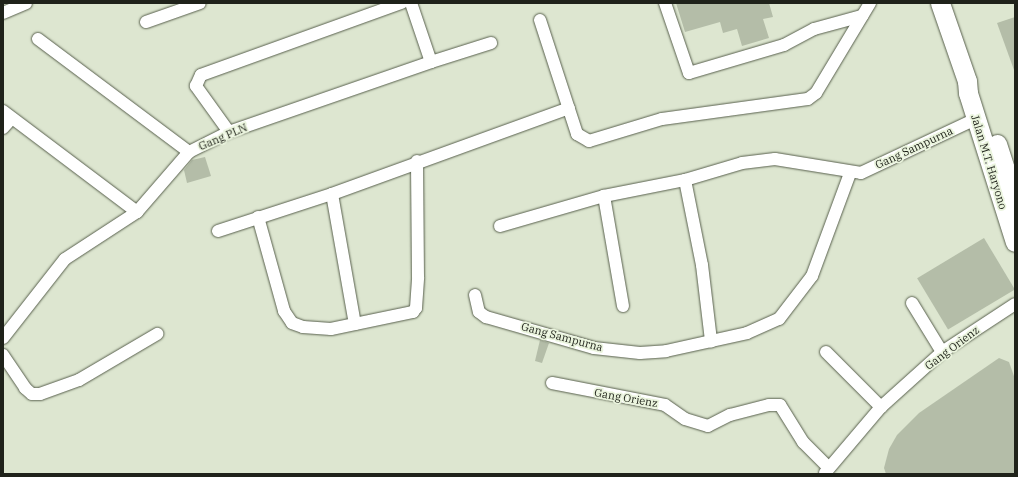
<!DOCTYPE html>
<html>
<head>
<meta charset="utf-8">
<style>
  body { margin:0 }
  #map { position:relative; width:1018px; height:477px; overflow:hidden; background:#dde6d0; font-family:"IBM Plex Serif",serif }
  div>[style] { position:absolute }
  .building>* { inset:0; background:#b4bda8; transform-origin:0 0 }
  .roads { filter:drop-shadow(0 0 1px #58604d) drop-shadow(0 0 1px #58604d) }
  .street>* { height:12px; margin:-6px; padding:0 6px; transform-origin:6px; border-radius:6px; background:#fff }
  .primary>* { height:19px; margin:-9.5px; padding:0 9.5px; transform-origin:9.5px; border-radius:9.5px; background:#fff }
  span { translate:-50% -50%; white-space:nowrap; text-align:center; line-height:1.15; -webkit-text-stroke:3.5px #eaf4dd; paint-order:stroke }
  .street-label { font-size:11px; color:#1f221a }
  .frame { position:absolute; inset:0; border:4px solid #1f221a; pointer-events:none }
</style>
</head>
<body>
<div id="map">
  <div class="building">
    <i style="clip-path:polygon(676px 3px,769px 3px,773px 17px,763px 19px,769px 38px,742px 46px,737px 29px,723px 33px,720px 22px,685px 32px)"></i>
    <i style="clip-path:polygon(1015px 17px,1015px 69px,1014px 70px,997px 23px)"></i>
    <i style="clip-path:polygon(205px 157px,211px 176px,187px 183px,184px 170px,192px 160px)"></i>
    <i style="left:984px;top:238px;width:60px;height:78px;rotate:59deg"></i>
    <i style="clip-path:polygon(540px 340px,549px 343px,542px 363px,535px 361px)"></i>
    <i style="clip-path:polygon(999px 358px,1009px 362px,1015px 379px,1015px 474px,886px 474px,884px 468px,889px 449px,897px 435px,919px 413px)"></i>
  </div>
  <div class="roads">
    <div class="street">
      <i style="left:665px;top:3px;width:74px;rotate:71.1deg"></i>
      <i style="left:689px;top:73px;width:99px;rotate:-16.4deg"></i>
      <i style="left:784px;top:45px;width:34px;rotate:-28deg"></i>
      <i style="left:814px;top:29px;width:50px;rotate:-15.2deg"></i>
      <i style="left:3px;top:13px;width:25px;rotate:-23deg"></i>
      <i style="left:540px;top:20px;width:120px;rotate:72deg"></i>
      <i style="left:577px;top:134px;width:14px;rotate:30deg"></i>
      <i style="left:589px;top:141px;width:76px;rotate:-16.8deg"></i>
      <i style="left:662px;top:119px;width:147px;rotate:-7.8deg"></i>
      <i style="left:808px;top:99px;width:10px;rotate:-37deg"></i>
      <i style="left:816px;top:93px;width:105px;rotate:-59deg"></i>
      <i style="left:146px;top:22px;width:57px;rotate:-19.4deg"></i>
      <i style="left:38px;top:39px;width:189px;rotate:36.8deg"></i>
      <i style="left:431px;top:62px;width:63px;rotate:-17.6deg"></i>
      <i style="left:3px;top:111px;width:168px;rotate:37deg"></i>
      <i style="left:137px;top:212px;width:79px;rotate:-49.1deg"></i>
      <i style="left:189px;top:152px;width:45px;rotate:-26.6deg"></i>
      <i style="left:229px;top:132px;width:214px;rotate:-19.1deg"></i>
      <i style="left:431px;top:62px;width:62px;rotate:-108.7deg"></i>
      <i style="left:3px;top:128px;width:13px;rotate:-48deg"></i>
      <i style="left:229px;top:132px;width:57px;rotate:-125.7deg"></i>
      <i style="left:196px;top:86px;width:12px;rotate:-66deg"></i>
      <i style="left:201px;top:75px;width:213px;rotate:-19.8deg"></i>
      <i style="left:685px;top:180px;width:87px;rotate:78.7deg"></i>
      <i style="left:702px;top:265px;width:77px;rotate:83.2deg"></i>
      <i style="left:332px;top:194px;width:132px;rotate:80deg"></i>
      <i style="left:258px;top:217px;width:98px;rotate:74.5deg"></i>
      <i style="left:284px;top:311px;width:14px;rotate:56deg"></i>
      <i style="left:292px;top:323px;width:12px;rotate:20deg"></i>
      <i style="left:303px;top:327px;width:28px;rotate:4deg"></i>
      <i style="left:331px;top:329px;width:84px;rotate:-11.7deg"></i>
      <i style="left:413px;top:312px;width:5px;rotate:-53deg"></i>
      <i style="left:416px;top:308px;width:31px;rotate:-86deg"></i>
      <i style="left:418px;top:277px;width:116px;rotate:-90.5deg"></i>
      <i style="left:500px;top:226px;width:108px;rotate:-16.1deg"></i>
      <i style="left:218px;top:231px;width:120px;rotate:-18deg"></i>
      <i style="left:332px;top:194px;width:252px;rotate:-19.9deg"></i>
      <i style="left:475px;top:295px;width:17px;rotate:77deg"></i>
      <i style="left:479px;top:312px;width:9px;rotate:36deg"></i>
      <i style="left:486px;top:317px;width:112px;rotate:16deg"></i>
      <i style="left:594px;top:348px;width:46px;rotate:6.2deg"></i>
      <i style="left:640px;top:353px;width:26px;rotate:-4deg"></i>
      <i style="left:666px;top:351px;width:83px;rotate:-12.5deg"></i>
      <i style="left:747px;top:333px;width:35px;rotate:-24deg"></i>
      <i style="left:779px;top:319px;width:54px;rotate:-52.5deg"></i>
      <i style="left:812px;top:276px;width:110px;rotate:-69.7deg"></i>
      <i style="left:912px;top:303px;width:57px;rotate:58.5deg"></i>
      <i style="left:623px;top:306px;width:112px;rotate:-99.8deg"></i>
      <i style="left:604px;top:196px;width:83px;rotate:-11.2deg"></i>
      <i style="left:685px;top:180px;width:59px;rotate:-16.6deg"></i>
      <i style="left:742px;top:163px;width:33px;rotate:-7deg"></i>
      <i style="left:775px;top:159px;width:87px;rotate:9.2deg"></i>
      <i style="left:861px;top:173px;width:127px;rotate:-25.2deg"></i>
      <i style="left:3px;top:338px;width:100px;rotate:-51.9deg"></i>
      <i style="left:65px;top:259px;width:86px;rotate:-33.1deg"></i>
      <i style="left:826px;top:352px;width:78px;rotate:45deg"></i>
      <i style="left:3px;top:355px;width:40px;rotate:56deg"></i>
      <i style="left:25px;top:388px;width:9px;rotate:41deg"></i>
      <i style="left:32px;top:394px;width:8px"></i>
      <i style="left:40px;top:394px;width:41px;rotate:-19.7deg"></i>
      <i style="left:79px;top:380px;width:91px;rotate:-30.5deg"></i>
      <i style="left:552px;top:383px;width:115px;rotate:11deg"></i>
      <i style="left:665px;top:405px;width:24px;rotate:35deg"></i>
      <i style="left:685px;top:419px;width:24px;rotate:17deg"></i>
      <i style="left:708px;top:426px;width:25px;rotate:-27deg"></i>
      <i style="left:730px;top:415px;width:40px;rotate:-14.4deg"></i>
      <i style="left:769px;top:405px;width:11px"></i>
      <i style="left:780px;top:405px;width:44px;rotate:58.1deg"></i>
      <i style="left:803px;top:442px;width:35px;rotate:45deg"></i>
      <i style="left:825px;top:473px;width:87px;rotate:-49.7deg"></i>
      <i style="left:881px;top:407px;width:82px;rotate:-42deg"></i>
      <i style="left:942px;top:352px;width:87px;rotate:-33.3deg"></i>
    </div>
    <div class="primary">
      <i style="left:940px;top:3px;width:83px;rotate:70.9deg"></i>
      <i style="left:967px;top:81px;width:12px;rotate:85deg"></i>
      <i style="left:968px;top:93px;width:156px;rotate:72.5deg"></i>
      <i style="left:997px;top:144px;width:59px;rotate:72.2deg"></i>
    </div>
  </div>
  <div class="street-label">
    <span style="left:223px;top:137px;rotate:-23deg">Gang PLN</span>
    <span style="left:914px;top:148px;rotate:-25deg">Gang Sampurna</span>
    <span style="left:989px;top:162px;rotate:73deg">Jalan M.T. Haryono</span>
    <span style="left:562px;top:337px;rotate:15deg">Gang Sampurna</span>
    <span style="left:952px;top:348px;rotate:-37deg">Gang Orienz</span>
    <span style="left:626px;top:398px;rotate:10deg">Gang Orienz</span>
  </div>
  <div class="frame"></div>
</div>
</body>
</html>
